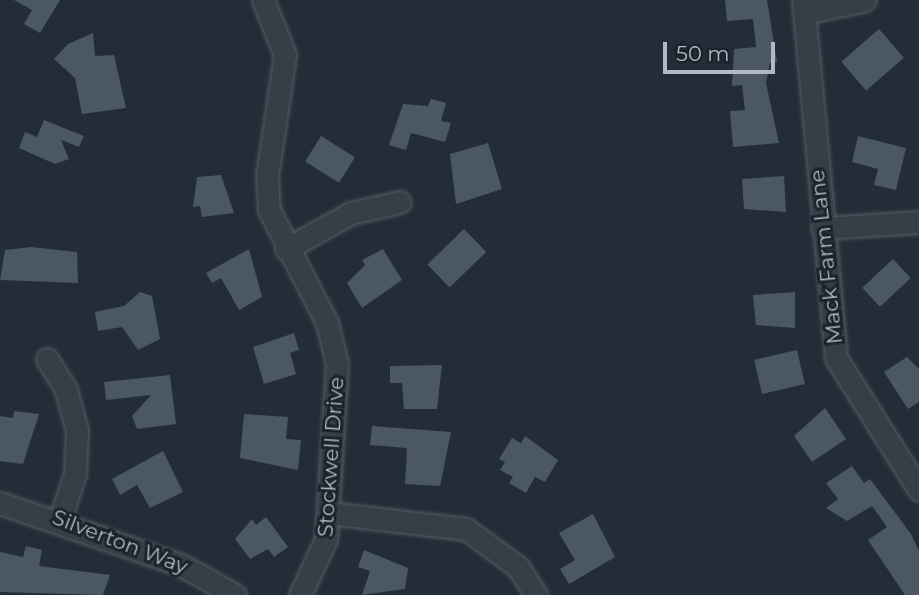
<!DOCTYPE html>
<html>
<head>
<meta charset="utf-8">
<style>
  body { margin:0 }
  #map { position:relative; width:919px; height:595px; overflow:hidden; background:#232d37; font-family:Montserrat,sans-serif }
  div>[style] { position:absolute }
  .building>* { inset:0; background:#4b5763; transform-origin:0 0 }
  .roads { filter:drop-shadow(0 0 2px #545d65) drop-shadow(0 0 2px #545d65) }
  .minor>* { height:21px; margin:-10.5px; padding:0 10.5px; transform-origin:10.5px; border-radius:10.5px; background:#363f48 }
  span { translate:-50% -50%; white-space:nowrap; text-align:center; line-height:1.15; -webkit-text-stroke:6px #1b242c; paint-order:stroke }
  .street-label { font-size:21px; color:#b1bac4 }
  .scale { position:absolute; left:663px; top:42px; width:112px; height:32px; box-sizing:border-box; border:4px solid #b1bac4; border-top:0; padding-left:9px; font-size:21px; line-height:24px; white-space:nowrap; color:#b1bac4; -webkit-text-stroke:5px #1b242c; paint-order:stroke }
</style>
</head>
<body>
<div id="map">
  <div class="building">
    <i style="clip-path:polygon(14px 0,60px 0,40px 33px,24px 24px,32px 10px)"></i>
    <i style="clip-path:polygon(725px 0,767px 0,777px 62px,770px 63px,766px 83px,779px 143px,733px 147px,730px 111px,745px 110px,742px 85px,732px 86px,734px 49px,756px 47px,753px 19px,727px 21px)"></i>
    <i style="left:879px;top:29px;width:38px;height:50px;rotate:49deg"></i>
    <i style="clip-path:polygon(93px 33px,95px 56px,114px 55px,126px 108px,82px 114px,75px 78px,54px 59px,68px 44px)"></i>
    <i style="clip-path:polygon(431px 99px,446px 103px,441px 121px,451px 123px,445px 142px,411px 133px,406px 150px,389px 145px,403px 104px,428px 106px)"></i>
    <i style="clip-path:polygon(44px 120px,84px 136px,79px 147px,61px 140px,69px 159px,55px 164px,19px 148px,25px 132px,37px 137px)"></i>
    <i style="left:321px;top:136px;width:40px;height:30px;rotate:32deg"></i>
    <i style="clip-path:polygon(858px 136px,906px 148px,896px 190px,874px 185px,878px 169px,852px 162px)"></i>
    <i style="clip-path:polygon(488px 143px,502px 189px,456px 204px,450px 154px)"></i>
    <i style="clip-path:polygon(221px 175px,234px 213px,202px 217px,200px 206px,193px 207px,197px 177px)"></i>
    <i style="clip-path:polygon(784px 176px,786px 212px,744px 209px,742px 179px)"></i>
    <i style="left:464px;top:229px;width:32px;height:51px;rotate:46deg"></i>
    <i style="clip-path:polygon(31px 247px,77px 252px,78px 283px,0 280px,5px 250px)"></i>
    <i style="clip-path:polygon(249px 249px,262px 297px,239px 310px,221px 278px,212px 283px,206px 273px)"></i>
    <i style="clip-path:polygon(383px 249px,402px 280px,362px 308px,347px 283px,365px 265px,362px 260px)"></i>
    <i style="left:893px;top:259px;width:26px;height:42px;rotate:47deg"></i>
    <i style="clip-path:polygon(140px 292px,152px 296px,160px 339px,138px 350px,122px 327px,98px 331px,95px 312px,124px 306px)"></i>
    <i style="clip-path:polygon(795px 292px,795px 328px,756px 325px,753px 295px)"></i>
    <i style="clip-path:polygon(294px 333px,299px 350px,290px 353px,296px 374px,264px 384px,253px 347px)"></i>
    <i style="left:797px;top:350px;width:35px;height:44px;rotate:77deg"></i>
    <i style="clip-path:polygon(907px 357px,919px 369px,919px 402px,908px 409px,884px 372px)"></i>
    <i style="clip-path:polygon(442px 365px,437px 409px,404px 409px,402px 383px,390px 383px,390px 366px)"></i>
    <i style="clip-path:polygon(170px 375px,176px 424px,137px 429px,132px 416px,151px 395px,106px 400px,104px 382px)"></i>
    <i style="clip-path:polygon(825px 408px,846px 439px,812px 462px,794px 436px)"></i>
    <i style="clip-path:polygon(14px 411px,39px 414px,23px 464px,0 461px,0 416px,13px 418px)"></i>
    <i style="clip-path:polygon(244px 414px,288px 417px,286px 439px,301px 440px,298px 470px,240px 458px)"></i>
    <i style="clip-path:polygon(372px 426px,451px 432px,440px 486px,405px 484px,407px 448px,370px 445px)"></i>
    <i style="clip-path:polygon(525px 436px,558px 460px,545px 482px,535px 477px,526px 493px,509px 483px,513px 477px,500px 470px,505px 462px,499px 459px,512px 438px,521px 443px)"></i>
    <i style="clip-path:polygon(163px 451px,183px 492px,150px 508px,137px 485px,120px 495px,112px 479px)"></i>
    <i style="clip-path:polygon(852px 466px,864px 483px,870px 479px,911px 534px,919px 551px,919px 595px,905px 595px,868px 540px,887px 527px,872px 506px,847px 521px,826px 508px,838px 499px,826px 483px)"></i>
    <i style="clip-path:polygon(593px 514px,615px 557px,569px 584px,560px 569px,575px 560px,559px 533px)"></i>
    <i style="clip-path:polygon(266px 517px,288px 547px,274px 557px,268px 549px,250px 559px,235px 539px,252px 519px,256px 525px)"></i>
    <i style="clip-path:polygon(26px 546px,42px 550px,39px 566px,110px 575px,103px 595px,0 592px,0 552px,23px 557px)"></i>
    <i style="clip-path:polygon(364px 550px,408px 568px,405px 589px,362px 595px,370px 571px,358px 567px)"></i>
  </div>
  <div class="roads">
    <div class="minor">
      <i style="left:263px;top:0;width:59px;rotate:68.2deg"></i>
      <i style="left:285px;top:55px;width:121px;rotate:98.5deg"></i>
      <i style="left:267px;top:175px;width:35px;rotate:87deg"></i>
      <i style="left:269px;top:210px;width:127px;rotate:62.8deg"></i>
      <i style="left:327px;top:323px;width:42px;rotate:76.3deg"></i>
      <i style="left:337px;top:364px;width:175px;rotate:93.6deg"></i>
      <i style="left:326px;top:539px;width:62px;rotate:114.9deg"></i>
      <i style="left:803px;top:0;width:360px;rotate:84.7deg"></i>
      <i style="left:836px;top:358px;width:156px;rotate:57.8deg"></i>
      <i style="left:804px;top:13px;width:62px;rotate:-12deg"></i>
      <i style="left:822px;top:228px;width:97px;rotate:-3.5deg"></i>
      <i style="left:286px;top:249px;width:74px;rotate:-29deg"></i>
      <i style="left:351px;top:213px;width:50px;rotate:-12.7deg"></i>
      <i style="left:47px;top:359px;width:36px;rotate:58deg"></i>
      <i style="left:66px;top:390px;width:41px;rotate:74.6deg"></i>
      <i style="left:77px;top:430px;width:44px;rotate:92.6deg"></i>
      <i style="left:75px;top:474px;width:47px;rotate:108.4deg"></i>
      <i style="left:0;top:503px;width:191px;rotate:18.9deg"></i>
      <i style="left:181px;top:565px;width:62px;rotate:29.1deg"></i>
      <i style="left:328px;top:513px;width:139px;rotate:6.6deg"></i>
      <i style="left:466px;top:529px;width:64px;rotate:36.2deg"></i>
      <i style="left:518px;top:567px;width:33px;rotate:57deg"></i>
    </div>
  </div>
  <div class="street-label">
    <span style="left:826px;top:257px;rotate:-96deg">Mack Farm Lane</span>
    <span style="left:331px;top:457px;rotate:-86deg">Stockwell Drive</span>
    <span style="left:120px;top:542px;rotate:21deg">Silverton Way</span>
  </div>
  <div class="scale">50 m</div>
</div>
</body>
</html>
